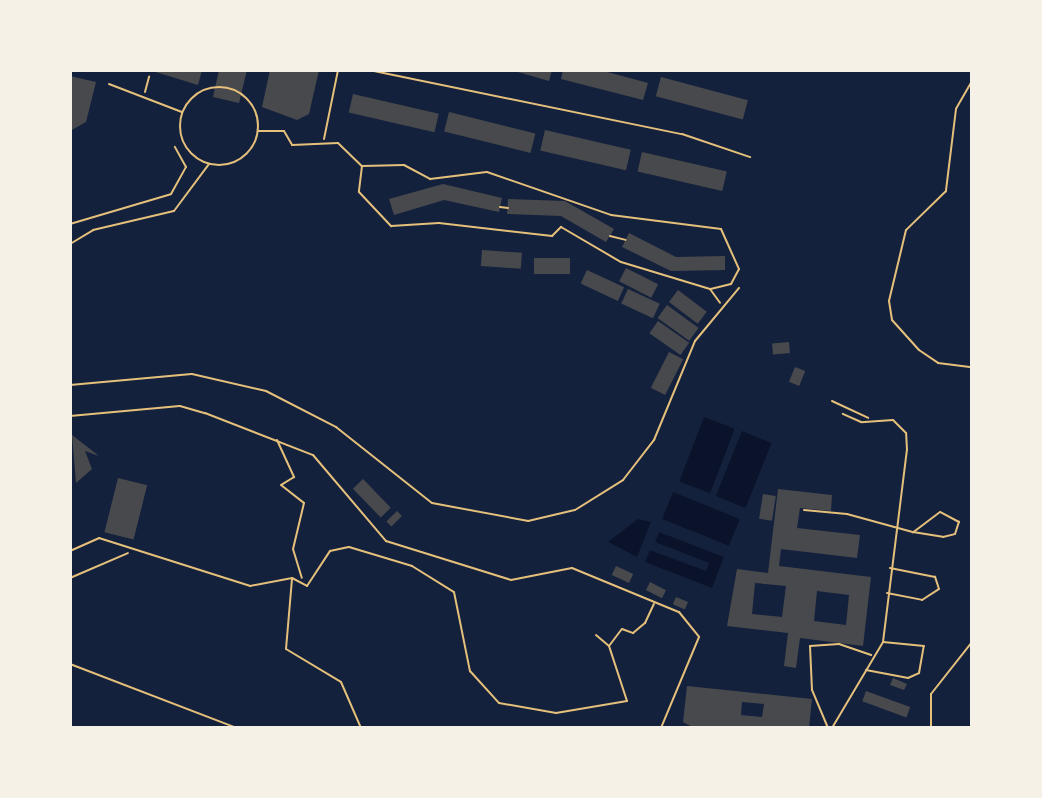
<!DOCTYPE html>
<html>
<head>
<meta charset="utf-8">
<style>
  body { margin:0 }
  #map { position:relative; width:1042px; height:798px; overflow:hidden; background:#14213d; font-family:"Work Sans",sans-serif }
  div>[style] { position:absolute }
  .water>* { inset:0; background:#0b132b; transform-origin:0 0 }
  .building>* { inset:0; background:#48494c; transform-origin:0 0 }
  .path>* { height:2px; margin:-1px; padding:0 1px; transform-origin:1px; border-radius:1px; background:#e5c07b }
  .service>* { height:2px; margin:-1px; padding:0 1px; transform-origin:1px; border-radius:1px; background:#e5c07b }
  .service>.ring { margin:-1px; padding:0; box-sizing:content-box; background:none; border:2px solid #e5c07b; border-radius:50% }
  span { translate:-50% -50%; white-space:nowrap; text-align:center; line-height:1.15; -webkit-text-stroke:8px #f6f1e7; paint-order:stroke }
  .frame { position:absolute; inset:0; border:72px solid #f6f1e7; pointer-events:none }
</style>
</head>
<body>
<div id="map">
  <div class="water">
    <i style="left:704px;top:417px;width:33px;height:69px;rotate:21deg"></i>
    <i style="left:742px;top:431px;width:32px;height:70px;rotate:22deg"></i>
    <i style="left:673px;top:492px;width:72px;height:29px;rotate:22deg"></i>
    <i style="clip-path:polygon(638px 519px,651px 522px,637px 557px,608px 542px)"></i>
    <i style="clip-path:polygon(659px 532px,724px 557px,712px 588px,645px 562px,650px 550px,706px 571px,709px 563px,655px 542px)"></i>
  </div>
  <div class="building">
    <i style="clip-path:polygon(149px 70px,202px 70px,198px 85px)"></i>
    <i style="clip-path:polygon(219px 70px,247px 70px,239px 103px,213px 97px)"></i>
    <i style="clip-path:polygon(270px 70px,319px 70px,309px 114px,297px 120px,262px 107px)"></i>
    <i style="clip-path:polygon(511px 70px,552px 70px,549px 81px)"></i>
    <i style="clip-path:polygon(563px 70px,600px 70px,648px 83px,643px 100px,561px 79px)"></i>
    <i style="clip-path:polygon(70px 76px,96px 82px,86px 122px,70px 131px)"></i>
    <i style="left:661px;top:77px;width:90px;height:20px;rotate:15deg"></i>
    <i style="left:353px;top:94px;width:88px;height:19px;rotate:13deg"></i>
    <i style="left:449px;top:112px;width:89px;height:20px;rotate:14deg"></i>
    <i style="left:545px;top:130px;width:88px;height:21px;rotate:13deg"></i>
    <i style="left:642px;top:152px;width:87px;height:20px;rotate:13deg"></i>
    <i style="clip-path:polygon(443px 184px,502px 198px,499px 212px,444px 200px,394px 215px,389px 199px)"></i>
    <i style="clip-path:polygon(508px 199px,565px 201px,614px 229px,606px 242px,561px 216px,507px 214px)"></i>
    <i style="clip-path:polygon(629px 233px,676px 257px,725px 256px,725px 270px,671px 271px,622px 247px)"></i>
    <i style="left:482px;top:250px;width:40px;height:16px;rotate:4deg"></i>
    <i style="left:534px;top:258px;width:36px;height:16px"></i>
    <i style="left:626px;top:268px;width:36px;height:15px;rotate:27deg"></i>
    <i style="left:587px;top:270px;width:41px;height:15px;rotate:25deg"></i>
    <i style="left:628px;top:289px;width:35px;height:16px;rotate:25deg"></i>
    <i style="left:678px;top:290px;width:36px;height:15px;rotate:37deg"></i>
    <i style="left:667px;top:305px;width:39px;height:16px;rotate:36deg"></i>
    <i style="left:658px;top:321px;width:38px;height:15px;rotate:35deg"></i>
    <i style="left:789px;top:342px;width:11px;height:17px;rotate:85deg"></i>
    <i style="left:669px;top:352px;width:16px;height:40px;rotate:27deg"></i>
    <i style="left:795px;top:367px;width:11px;height:16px;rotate:22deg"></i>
    <i style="clip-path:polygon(72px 435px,99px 456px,85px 451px,92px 469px,76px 483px)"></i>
    <i style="left:118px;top:478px;width:30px;height:56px;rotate:14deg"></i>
    <i style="left:363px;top:479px;width:40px;height:14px;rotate:46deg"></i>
    <i style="clip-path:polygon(evenodd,778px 489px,832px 495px,831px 511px,800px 508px,797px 528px,860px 535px,857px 558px,781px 549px,779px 566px,871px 577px,863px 646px,800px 638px,796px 668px,784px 666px,788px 633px,727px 626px,737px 569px,768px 573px,778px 489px,755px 583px,786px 586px,782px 617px,752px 614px,755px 583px,778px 489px,817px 591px,849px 595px,846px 625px,814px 621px,817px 591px)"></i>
    <i style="left:763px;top:494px;width:13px;height:25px;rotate:9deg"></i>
    <i style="left:397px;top:511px;width:7px;height:15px;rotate:45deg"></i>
    <i style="left:616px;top:566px;width:19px;height:10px;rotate:25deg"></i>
    <i style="left:650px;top:582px;width:18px;height:9px;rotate:27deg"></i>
    <i style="left:676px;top:597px;width:13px;height:8px;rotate:23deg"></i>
    <i style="clip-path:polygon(893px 678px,907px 684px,904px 690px,890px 685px)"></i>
    <i style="clip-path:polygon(evenodd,687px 686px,812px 699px,809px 728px,694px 728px,683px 722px,687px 686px,742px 702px,764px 704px,762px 717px,741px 715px,742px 702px)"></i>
    <i style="left:866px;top:691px;width:47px;height:11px;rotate:20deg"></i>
  </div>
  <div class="path">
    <i style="left:369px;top:70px;width:319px;rotate:11.6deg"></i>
    <i style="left:682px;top:134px;width:72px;rotate:18.7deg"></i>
    <i style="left:972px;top:81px;width:32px;rotate:120deg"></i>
    <i style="left:956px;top:109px;width:83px;rotate:97deg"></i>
    <i style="left:946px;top:191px;width:56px;rotate:135.7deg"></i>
    <i style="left:906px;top:230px;width:73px;rotate:103.5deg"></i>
    <i style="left:889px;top:301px;width:19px;rotate:81deg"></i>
    <i style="left:892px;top:320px;width:40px;rotate:48deg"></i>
    <i style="left:919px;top:350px;width:23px;rotate:34deg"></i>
    <i style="left:938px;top:363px;width:34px;rotate:7deg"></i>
    <i style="left:109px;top:84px;width:78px;rotate:21deg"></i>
    <i style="left:145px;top:92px;width:16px;rotate:-75deg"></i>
    <i style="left:258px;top:131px;width:26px"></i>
    <i style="left:284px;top:131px;width:16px;rotate:60deg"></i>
    <i style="left:292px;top:145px;width:46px;rotate:-2.5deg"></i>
    <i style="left:338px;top:143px;width:33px;rotate:44deg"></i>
    <i style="left:362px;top:166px;width:26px;rotate:97deg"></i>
    <i style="left:359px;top:192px;width:47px;rotate:46.7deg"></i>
    <i style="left:391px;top:226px;width:48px;rotate:-3.6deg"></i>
    <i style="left:439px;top:223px;width:114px;rotate:6.6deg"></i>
    <i style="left:552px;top:236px;width:13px;rotate:-45deg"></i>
    <i style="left:561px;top:227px;width:69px;rotate:30.3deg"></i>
    <i style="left:621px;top:262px;width:93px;rotate:16.9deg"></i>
    <i style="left:710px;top:289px;width:17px;rotate:54deg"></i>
    <i style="left:324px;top:139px;width:70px;rotate:-78.5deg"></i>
    <i style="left:363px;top:166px;width:41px;rotate:-1.4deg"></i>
    <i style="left:404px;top:165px;width:30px;rotate:28deg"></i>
    <i style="left:430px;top:179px;width:57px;rotate:-7deg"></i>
    <i style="left:487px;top:172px;width:131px;rotate:19.1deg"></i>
    <i style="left:611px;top:215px;width:111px;rotate:7.3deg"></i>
    <i style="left:721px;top:229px;width:44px;rotate:65.8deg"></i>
    <i style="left:739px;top:269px;width:17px;rotate:118deg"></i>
    <i style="left:731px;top:284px;width:21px;rotate:166deg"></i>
    <i style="left:500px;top:207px;width:8px;rotate:7deg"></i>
    <i style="left:70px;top:224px;width:105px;rotate:-16.5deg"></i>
    <i style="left:171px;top:194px;width:31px;rotate:-61deg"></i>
    <i style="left:186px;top:167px;width:23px;rotate:-119deg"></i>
    <i style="left:610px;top:236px;width:16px;rotate:14deg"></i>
    <i style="left:70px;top:416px;width:110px;rotate:-5.2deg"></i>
    <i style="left:180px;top:406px;width:26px;rotate:16deg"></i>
    <i style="left:205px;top:413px;width:116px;rotate:21.3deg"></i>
    <i style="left:313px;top:455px;width:113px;rotate:49.7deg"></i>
    <i style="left:386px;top:541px;width:131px;rotate:17.3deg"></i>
    <i style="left:511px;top:580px;width:62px;rotate:-11.1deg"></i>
    <i style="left:572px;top:568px;width:116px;rotate:22.4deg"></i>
    <i style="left:679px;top:612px;width:32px;rotate:51deg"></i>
    <i style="left:699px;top:637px;width:99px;rotate:112.7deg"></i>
    <i style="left:277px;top:440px;width:41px;rotate:65.3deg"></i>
    <i style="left:294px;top:477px;width:15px;rotate:148deg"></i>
    <i style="left:281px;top:485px;width:29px;rotate:38deg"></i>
    <i style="left:304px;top:503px;width:47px;rotate:103.4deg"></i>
    <i style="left:293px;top:549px;width:30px;rotate:73deg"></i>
    <i style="left:70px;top:551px;width:32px;rotate:-24deg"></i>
    <i style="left:99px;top:538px;width:158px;rotate:17.6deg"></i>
    <i style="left:250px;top:586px;width:43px;rotate:-10.8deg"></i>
    <i style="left:292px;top:578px;width:17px;rotate:28deg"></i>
    <i style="left:307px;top:586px;width:42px;rotate:-56.7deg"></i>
    <i style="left:330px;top:551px;width:19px;rotate:-12deg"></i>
    <i style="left:349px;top:547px;width:66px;rotate:16.8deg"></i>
    <i style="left:412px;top:566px;width:49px;rotate:31.8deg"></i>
    <i style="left:454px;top:592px;width:81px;rotate:78.6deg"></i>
    <i style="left:470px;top:671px;width:43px;rotate:47.8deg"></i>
    <i style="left:499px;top:703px;width:58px;rotate:10deg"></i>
    <i style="left:556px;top:713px;width:72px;rotate:-9.6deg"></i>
    <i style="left:627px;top:701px;width:58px;rotate:-108.1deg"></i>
    <i style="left:609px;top:646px;width:17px;rotate:-140deg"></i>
    <i style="left:70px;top:578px;width:63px;rotate:-23.3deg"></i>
    <i style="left:292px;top:579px;width:70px;rotate:94.9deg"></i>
    <i style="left:286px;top:649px;width:64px;rotate:31deg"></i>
    <i style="left:341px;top:682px;width:50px;rotate:66.5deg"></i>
    <i style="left:609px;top:646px;width:21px;rotate:-53deg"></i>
    <i style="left:622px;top:629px;width:12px;rotate:20deg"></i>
    <i style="left:633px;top:633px;width:16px;rotate:-40deg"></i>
    <i style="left:645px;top:623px;width:21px;rotate:-65deg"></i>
    <i style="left:931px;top:728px;width:34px;rotate:-90deg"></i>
    <i style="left:931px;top:694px;width:66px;rotate:-51.7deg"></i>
  </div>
  <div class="service">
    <i class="ring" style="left:180px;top:87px;width:76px;height:76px"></i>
    <i style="left:70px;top:244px;width:27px;rotate:-31deg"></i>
    <i style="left:93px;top:230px;width:83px;rotate:-13.2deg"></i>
    <i style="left:174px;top:211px;width:59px;rotate:-53.3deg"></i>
    <i style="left:70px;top:385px;width:122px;rotate:-5.2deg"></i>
    <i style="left:192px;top:374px;width:76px;rotate:12.9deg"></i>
    <i style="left:266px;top:391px;width:79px;rotate:27.2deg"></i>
    <i style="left:336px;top:427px;width:122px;rotate:38.4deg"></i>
    <i style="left:432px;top:503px;width:98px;rotate:10.6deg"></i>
    <i style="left:528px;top:521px;width:48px;rotate:-13.2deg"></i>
    <i style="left:575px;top:510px;width:57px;rotate:-32deg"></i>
    <i style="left:623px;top:480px;width:51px;rotate:-52.2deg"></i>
    <i style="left:654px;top:440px;width:107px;rotate:-67.5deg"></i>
    <i style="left:695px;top:341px;width:69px;rotate:-50.3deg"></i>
    <i style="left:832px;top:401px;width:40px;rotate:25deg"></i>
    <i style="left:804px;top:510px;width:43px;rotate:5.3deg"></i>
    <i style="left:847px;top:514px;width:68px;rotate:15.3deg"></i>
    <i style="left:913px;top:532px;width:30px;rotate:9deg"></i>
    <i style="left:943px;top:537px;width:12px;rotate:-14deg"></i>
    <i style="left:955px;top:534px;width:13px;rotate:-72deg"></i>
    <i style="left:959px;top:522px;width:21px;rotate:-152deg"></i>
    <i style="left:940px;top:512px;width:34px;rotate:143deg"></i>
    <i style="left:887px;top:593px;width:36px;rotate:11deg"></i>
    <i style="left:922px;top:600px;width:20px;rotate:-33deg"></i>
    <i style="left:939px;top:589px;width:13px;rotate:-108deg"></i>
    <i style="left:935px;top:577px;width:46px;rotate:-168.7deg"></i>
    <i style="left:70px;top:664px;width:179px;rotate:21deg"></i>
    <i style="left:866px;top:670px;width:43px;rotate:10.8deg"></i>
    <i style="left:908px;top:678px;width:12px;rotate:-24deg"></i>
    <i style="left:919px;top:673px;width:27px;rotate:-80deg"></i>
    <i style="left:924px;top:646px;width:41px;rotate:-174.4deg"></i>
    <i style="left:828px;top:728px;width:41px;rotate:-112.8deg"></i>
    <i style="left:812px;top:690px;width:44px;rotate:-92.6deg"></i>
    <i style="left:810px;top:646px;width:29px;rotate:-4deg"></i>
    <i style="left:839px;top:644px;width:34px;rotate:19deg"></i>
    <i style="left:832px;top:728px;width:100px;rotate:-59.3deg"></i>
    <i style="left:883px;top:642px;width:193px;rotate:-82.9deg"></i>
    <i style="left:907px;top:450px;width:17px;rotate:-93deg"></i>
    <i style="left:906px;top:433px;width:18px;rotate:-135deg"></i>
    <i style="left:893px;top:420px;width:32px;rotate:176deg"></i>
    <i style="left:861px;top:422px;width:20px;rotate:-156deg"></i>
  </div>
  <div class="frame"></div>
</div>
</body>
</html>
